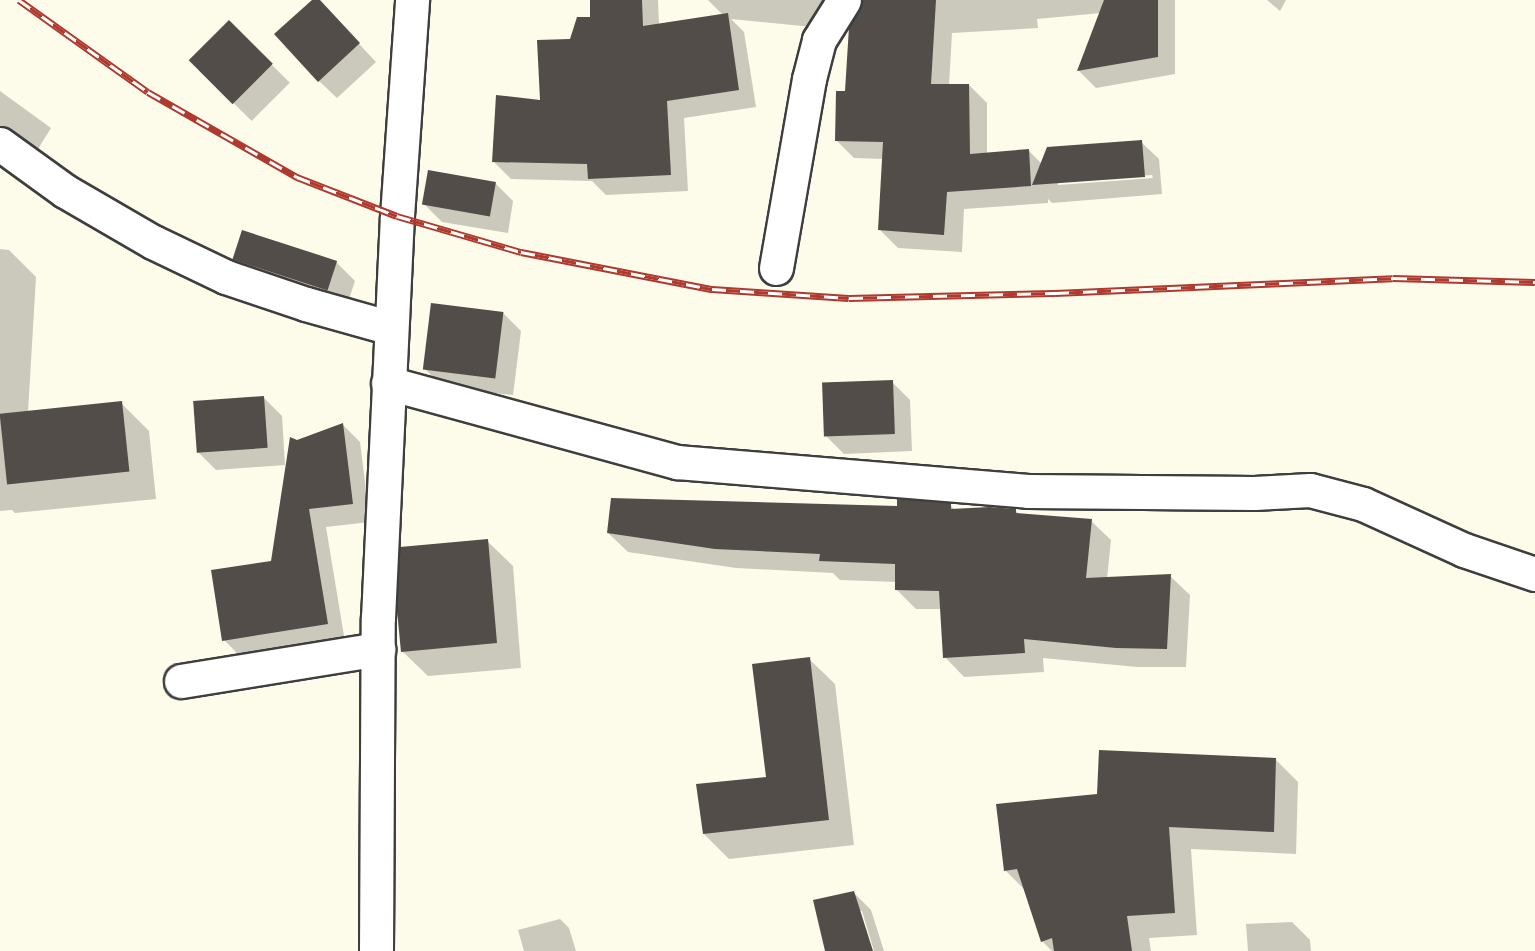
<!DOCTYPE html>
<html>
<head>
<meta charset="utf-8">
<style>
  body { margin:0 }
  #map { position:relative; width:1535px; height:951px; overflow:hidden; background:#fdfcea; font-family:Lora,serif }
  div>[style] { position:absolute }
  .shadow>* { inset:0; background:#0003; transform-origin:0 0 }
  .building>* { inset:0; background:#524d48; transform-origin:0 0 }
  .roads { filter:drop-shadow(2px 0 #3e3e3e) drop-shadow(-2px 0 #3e3e3e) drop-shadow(0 2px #3e3e3e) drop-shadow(0 -2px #3e3e3e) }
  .minor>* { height:33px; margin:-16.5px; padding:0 16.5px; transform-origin:16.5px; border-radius:16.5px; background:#fff }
  .rail>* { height:7px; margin-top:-3.5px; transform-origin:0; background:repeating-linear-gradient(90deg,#fff 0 14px,#af392e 0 28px); box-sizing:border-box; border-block:2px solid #af392e }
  span { translate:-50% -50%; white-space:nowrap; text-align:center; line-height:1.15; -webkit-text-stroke:6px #fff; paint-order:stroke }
</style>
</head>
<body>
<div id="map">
  <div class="shadow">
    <i style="clip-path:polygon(314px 0,318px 0,376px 62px,337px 98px,319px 81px)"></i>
    <i style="clip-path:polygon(591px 0,658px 0,659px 25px,723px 15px,708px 0,857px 0,833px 29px,731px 19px,744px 32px,756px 107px,684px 118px,688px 191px,606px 195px,592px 181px,511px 179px,494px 162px,542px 101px,571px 40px,592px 18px)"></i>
    <i style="clip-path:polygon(evenodd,864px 0,1175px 0,1175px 74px,1096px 88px,1079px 71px,1101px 13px,1037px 19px,1038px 28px,952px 33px,949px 85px,969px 85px,987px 103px,987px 154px,1028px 150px,1042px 164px,1141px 142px,1159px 159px,1162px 194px,1052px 203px,1048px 199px,1048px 203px,964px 209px,962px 252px,898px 248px,880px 230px,884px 159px,854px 158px,836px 140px,864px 0,1152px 175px,1153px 178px,1058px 185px,1058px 182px,1152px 175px)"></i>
    <i style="clip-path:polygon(1267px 0,1286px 0,1280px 11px)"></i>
    <i style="left:229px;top:22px;width:86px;height:54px;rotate:45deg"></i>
    <i style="clip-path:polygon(0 91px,51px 128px,38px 149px,21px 137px,0 132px)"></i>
    <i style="clip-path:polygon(495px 183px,513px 201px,508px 233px,442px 222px,424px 204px)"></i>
    <i style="clip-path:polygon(243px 232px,337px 263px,355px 281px,346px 308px,252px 277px,234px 259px)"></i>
    <i style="clip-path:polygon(0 249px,9px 250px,36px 277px,28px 412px,121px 403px,149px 431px,156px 499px,15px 513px,12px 510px,0 511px)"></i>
    <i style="clip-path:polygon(503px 313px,521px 331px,513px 395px,443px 387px,425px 369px)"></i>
    <i style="clip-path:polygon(892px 382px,910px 400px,912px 451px,844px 454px,826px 436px)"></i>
    <i style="clip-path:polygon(264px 398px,282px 416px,285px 465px,216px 470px,198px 452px)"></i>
    <i style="clip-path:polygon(342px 424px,360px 442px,370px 522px,326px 527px,345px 642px,242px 658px,224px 640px,272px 562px,297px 441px)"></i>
    <i style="clip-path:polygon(950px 505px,955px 510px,1015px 510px,1020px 515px,1091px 521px,1111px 540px,1107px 579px,1170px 576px,1190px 595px,1186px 667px,1137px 667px,1043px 658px,1044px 672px,964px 677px,945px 657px,941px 609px,916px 609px,896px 589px,897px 582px,840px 580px,833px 573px,736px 568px,628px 552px,608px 533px)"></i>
    <i style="clip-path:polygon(487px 541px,513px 566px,521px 668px,428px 676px,402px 651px)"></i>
    <i style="clip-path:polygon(809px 659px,835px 684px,854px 845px,729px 859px,704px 834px,767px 778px)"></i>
    <i style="clip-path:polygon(1275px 759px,1298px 782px,1296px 854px,1191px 849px,1197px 935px,1149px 938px,1151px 951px,1052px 951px,1042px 941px,1026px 891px,1005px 870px,1099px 796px)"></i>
    <i style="clip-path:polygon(853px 892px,871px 910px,884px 951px,874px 951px,862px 911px,859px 911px,871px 951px,826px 951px)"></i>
    <i style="clip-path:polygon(560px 919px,569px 928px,576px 951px,524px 951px,518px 930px)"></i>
    <i style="clip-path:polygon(1292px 922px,1310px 940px,1311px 951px,1248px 951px,1246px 924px)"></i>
  </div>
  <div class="building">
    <i style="clip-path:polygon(312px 0,320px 0,360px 43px,318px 82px,274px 34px)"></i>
    <i style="clip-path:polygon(590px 0,642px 0,643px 26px,728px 13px,739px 90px,667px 101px,671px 175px,588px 179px,587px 164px,492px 162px,496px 95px,540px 100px,537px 40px,570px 39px,577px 17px,590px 17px)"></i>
    <i style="clip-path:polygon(863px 0,936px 0,931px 84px,969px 84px,970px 154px,1029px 149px,1031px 186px,947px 192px,944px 235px,878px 230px,883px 142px,835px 141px,836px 91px,845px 91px,849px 27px)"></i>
    <i style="clip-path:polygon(1104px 0,1158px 0,1158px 57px,1077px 71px)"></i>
    <i style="left:229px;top:20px;width:62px;height:57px;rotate:45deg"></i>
    <i style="clip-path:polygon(1142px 140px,1145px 177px,1032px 185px,1047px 147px)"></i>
    <i style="left:428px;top:170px;width:69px;height:35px;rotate:10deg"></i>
    <i style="left:242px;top:230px;width:100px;height:31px;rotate:18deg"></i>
    <i style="left:431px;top:303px;width:73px;height:67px;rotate:7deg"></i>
    <i style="left:893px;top:380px;width:54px;height:71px;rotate:88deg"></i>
    <i style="left:264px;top:396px;width:52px;height:71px;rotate:86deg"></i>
    <i style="left:122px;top:401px;width:71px;height:123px;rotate:84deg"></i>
    <i style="clip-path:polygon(343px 423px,353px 504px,309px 509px,328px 624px,222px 641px,211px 570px,271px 561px,290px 437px,297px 440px)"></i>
    <i style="clip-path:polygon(611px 498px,897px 506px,897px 499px,951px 503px,951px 509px,990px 507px,1016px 509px,1016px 513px,1092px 519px,1086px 578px,1171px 574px,1167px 649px,1116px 648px,1024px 639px,1025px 653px,943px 658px,939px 591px,895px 590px,895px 564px,819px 561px,820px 554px,715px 549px,607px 533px)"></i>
    <i style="clip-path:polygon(488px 539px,497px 643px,401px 652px,397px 610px,400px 547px)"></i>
    <i style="clip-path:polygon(810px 657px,829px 820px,703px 834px,696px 784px,766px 777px,752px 664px)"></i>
    <i style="clip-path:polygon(1099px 750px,1276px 758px,1274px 832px,1169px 827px,1175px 913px,1127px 916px,1132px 951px,1054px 951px,1052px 938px,1041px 942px,1017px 869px,1004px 871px,996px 804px,1097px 794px)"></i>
    <i style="clip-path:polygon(854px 891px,873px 951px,825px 951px,813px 900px)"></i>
  </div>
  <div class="roads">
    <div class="minor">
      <i style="left:0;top:144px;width:80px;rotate:35.9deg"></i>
      <i style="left:65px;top:191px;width:102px;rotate:30.1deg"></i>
      <i style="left:153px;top:242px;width:81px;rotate:25.6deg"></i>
      <i style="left:226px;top:277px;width:84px;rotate:18.6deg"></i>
      <i style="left:306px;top:304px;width:88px;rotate:15.8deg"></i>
      <i style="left:776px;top:268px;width:192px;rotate:-80.1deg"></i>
      <i style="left:809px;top:79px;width:40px;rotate:-75.6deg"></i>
      <i style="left:819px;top:40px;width:47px;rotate:-58deg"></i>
      <i style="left:388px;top:383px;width:300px;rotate:15.3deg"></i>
      <i style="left:677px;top:462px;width:352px;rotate:4.7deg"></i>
      <i style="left:1028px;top:491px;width:226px;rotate:0.5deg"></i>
      <i style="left:1254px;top:493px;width:56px;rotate:-3.1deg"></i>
      <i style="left:1310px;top:490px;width:55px;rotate:14.8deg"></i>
      <i style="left:1363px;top:504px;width:111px;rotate:24.5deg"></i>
      <i style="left:1464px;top:550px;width:75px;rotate:18.7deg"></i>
      <i style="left:181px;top:681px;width:200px;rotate:-9.2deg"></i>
      <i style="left:376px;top:951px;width:333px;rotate:-89.7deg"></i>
      <i style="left:378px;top:618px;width:402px;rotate:-87.3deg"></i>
      <i style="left:397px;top:216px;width:217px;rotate:-86deg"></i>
    </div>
  </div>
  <div class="rail">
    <i style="left:19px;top:0;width:158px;rotate:35.5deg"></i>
    <i style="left:148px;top:92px;width:172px;rotate:29.7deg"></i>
    <i style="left:297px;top:177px;width:107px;rotate:21.3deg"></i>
    <i style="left:397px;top:216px;width:129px;rotate:16.2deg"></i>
    <i style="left:521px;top:252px;width:195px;rotate:11deg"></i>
    <i style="left:712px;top:289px;width:137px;rotate:3.8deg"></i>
    <i style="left:849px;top:298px;width:206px;rotate:-1.4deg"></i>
    <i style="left:1055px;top:293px;width:338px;rotate:-2.5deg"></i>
    <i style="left:1393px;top:278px;width:142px;rotate:1.6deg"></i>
  </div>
</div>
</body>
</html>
